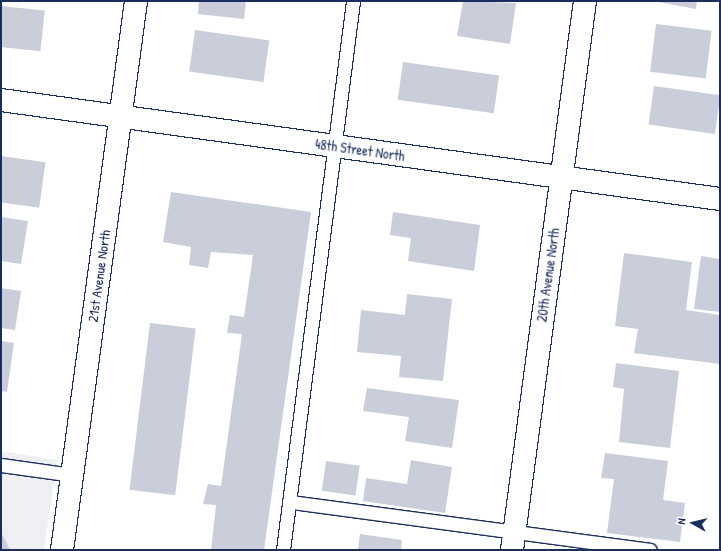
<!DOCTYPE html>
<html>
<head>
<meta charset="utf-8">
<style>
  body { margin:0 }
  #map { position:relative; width:721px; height:551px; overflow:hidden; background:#fff; font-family:"Patrick Hand",sans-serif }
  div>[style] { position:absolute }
  .built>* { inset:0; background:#eff0f4 }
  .building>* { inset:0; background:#caceda; transform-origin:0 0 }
  .roads { filter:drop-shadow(1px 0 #1b2f5e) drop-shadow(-1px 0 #1b2f5e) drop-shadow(0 1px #1b2f5e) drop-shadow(0 -1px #1b2f5e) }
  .lane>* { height:13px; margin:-6.5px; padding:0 6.5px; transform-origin:6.5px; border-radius:6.5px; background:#fff }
  .street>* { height:22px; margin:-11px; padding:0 11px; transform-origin:11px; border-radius:11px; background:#fff }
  span { translate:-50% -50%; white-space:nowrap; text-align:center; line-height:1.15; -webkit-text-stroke:3.5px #fff; paint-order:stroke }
  .street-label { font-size:14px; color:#1b2f5e }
  .frame { position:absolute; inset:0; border:2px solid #1b2f5e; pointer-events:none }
  .north { position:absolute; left:673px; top:503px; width:40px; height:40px; -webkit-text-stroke:3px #fff; paint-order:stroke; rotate:278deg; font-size:11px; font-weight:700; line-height:16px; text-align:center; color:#1b2f5e }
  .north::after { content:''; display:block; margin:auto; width:14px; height:18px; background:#1b2f5e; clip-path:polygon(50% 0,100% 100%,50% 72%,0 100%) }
</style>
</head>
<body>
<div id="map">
  <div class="built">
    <i style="clip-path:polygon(1px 451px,57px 460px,44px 550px,1px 550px)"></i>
  </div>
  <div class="building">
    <i style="clip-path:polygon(199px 1px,246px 1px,244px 19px,198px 14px)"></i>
    <i style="clip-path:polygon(463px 1px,516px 3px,510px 44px,457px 36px)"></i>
    <i style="clip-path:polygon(653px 1px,697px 1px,696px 9px)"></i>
    <i style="left:1px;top:6px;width:44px;height:41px;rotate:6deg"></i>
    <i style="left:656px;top:24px;width:56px;height:48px;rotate:7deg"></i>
    <i style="left:195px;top:30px;width:75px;height:42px;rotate:8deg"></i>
    <i style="left:403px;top:62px;width:97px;height:38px;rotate:8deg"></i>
    <i style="left:654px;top:86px;width:67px;height:39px;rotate:8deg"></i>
    <i style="left:1px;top:156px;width:45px;height:46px;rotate:8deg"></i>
    <i style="clip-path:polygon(171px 192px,311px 212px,264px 550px,211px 550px,216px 505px,203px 504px,208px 484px,221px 486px,242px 334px,227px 333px,230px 315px,244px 317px,253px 255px,211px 252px,208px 268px,189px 265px,191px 247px,163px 242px)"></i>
    <i style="clip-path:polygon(393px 212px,480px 225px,474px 271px,408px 261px,411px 238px,390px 235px)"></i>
    <i style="clip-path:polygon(1px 217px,28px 221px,21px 264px,1px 261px)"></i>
    <i style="clip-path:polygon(624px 253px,692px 262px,686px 310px,720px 315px,720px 364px,634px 353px,638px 329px,615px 326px)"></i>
    <i style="clip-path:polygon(701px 256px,720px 259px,720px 312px,694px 309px)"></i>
    <i style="clip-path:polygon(1px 288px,21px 291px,15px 330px,1px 328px)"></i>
    <i style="clip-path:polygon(407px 294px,452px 299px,443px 381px,399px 377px,401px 356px,357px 352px,361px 310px,405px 315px)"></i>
    <i style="left:150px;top:323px;width:46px;height:168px;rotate:7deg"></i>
    <i style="clip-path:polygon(1px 341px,14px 343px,7px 392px,1px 391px)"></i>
    <i style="clip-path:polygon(616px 363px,679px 371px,670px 448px,619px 442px,624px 389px,613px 387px)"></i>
    <i style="clip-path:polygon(367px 388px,459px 400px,452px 448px,405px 441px,409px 417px,363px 411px)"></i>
    <i style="clip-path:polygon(605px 453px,668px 461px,663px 500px,685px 503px,680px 542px,607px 533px,614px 479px,601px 478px)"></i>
    <i style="clip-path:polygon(411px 460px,452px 467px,445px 513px,363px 501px,366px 478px,407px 484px)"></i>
    <i style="left:326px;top:461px;width:34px;height:30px;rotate:8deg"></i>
    <i style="clip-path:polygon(1px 532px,10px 550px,1px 550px)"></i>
    <i style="clip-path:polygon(360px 534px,402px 540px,401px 550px,358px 550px)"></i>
  </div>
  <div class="roads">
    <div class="lane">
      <i style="left:1px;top:465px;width:72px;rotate:8deg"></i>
      <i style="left:291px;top:502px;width:362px;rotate:7.6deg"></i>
      <i style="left:283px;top:550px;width:553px;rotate:-82.73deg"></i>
    </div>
    <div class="street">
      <i style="left:1px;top:100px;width:726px;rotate:7.84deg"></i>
      <i style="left:62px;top:550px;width:554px;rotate:-82.32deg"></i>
      <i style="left:512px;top:550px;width:554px;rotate:-82.43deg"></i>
    </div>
  </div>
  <div class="street-label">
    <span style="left:360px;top:150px;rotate:8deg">48th Street North</span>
    <span style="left:548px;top:275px;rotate:-82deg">20th Avenue North</span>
    <span style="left:99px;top:276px;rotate:-82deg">21st Avenue North</span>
  </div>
  <div class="frame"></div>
  <div class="north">N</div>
</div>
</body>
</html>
